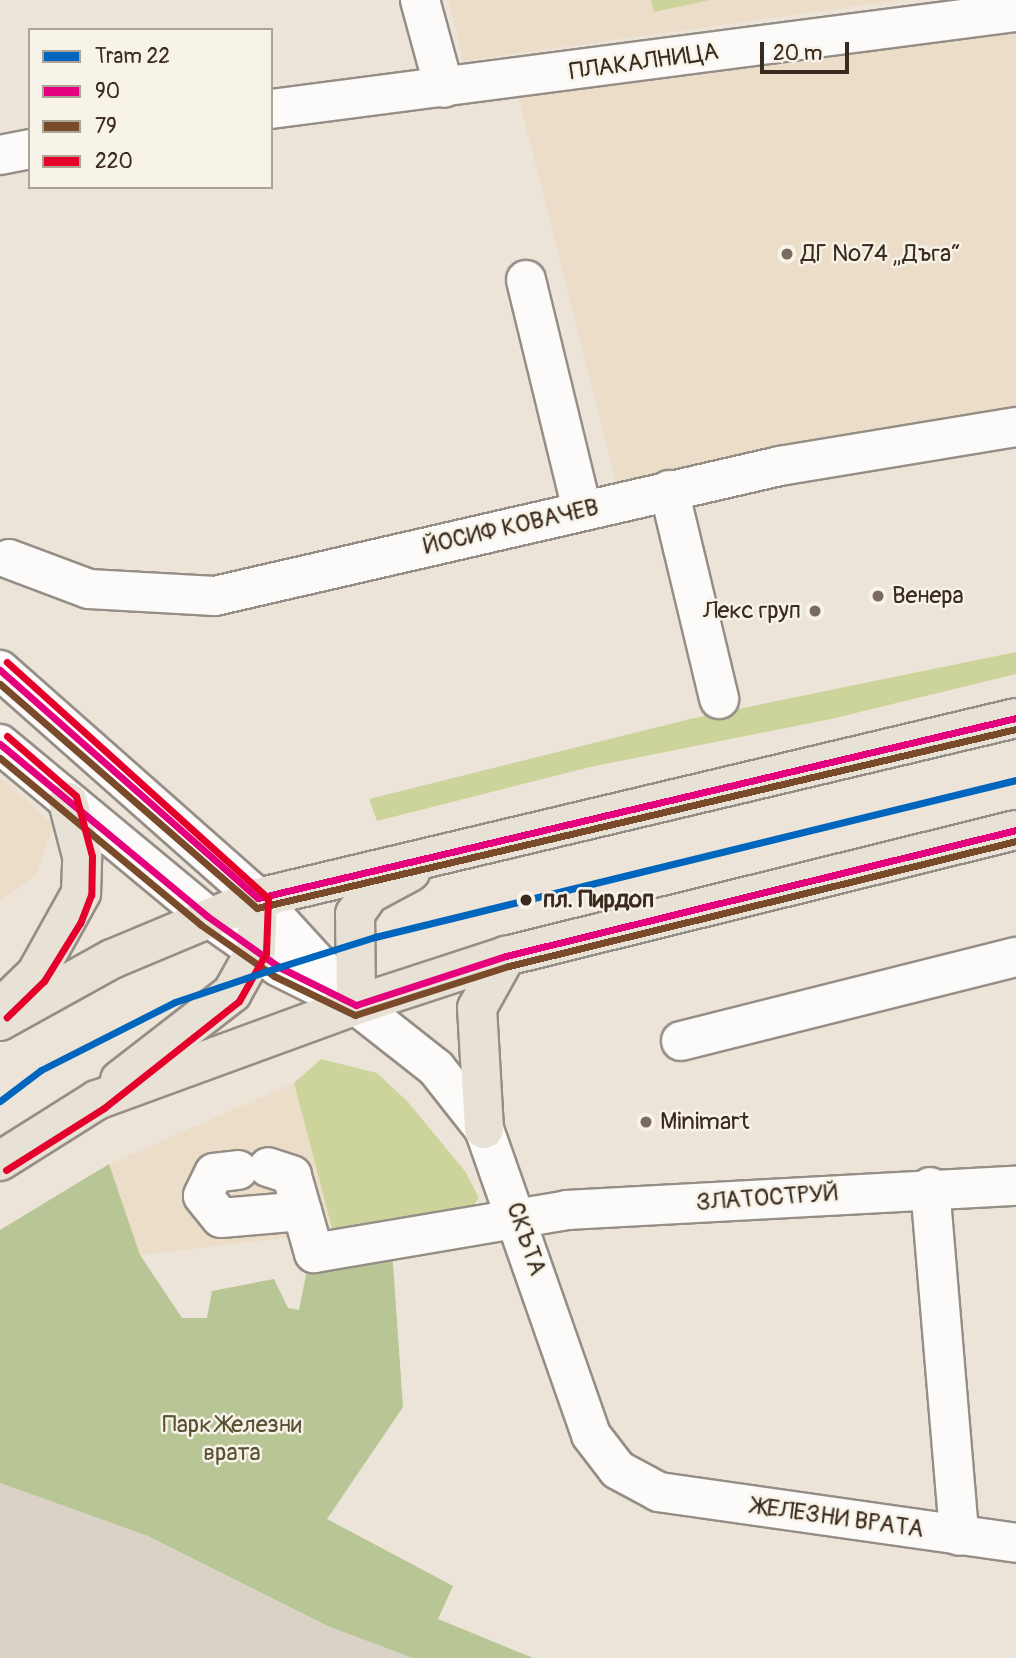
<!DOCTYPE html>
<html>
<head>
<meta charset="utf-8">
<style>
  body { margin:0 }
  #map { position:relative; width:1016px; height:1658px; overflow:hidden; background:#ece4d8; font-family:Pangolin,sans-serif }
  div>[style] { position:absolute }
  .built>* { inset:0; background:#ebddc8 }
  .industrial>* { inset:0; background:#dad2c6 }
  .green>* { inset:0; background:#cdd49b }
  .forest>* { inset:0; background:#b8c594 }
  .roads { filter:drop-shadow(2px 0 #958e86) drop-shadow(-2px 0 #958e86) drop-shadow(0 2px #958e86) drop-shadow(0 -2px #958e86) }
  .minor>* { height:38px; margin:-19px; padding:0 19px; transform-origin:19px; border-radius:19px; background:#fcfbf9 }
  .major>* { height:38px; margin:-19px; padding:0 19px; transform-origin:19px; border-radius:19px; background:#e8e1d5 }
  .bus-1>* { height:7px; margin:-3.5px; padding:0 3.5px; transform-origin:3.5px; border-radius:3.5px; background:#e5007d }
  .bus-2>* { height:7px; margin:-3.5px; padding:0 3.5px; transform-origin:3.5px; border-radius:3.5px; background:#7a4b2a }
  .bus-3>* { height:7px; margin:-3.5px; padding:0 3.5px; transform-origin:3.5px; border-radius:3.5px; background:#e4002b }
  .tram-1>* { height:7px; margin:-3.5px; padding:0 3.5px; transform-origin:3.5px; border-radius:3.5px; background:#0065bd }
  .dots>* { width:19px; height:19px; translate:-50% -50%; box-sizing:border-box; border:4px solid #f7f3e8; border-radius:50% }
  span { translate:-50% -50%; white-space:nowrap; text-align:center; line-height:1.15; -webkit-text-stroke:5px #f7f3e8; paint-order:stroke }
  .street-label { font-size:24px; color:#3b2a1e }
  .poi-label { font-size:24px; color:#3b2a1e }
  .left { translate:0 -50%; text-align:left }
  .right { translate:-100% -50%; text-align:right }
  .stop-label { font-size:24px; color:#3b2a1e; font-weight:700 }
  .park-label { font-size:24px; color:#595131 }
  .legend { position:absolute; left:28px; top:28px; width:245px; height:161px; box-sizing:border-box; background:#f7f3e8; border:2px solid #aca397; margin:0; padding:9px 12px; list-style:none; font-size:21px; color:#3b2a1e }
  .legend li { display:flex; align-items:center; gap:14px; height:35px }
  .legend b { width:35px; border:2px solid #aca397 }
  .scale { position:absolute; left:760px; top:42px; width:89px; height:32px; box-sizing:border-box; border:4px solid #3b2a1e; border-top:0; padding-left:9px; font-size:21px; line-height:24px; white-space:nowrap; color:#3b2a1e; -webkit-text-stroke:5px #f7f3e8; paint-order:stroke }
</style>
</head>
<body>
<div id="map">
  <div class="built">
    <i style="clip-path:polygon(448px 0,901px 0,463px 61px)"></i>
    <i style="clip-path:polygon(1016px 12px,1016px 427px,621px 501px,514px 80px)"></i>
    <i style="clip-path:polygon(0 777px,54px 825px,36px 875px,0 901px)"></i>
    <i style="clip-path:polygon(294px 1083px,333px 1232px,140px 1255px,109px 1164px)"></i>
  </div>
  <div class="industrial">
    <i style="clip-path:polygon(0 1483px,148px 1536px,330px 1627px,413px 1658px,0 1658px)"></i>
  </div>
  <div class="green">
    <i style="clip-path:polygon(651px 0,710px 0,654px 12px)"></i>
    <i style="clip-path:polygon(1016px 652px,1016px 674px,831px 719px,590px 767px,377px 821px,369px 799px,694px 718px)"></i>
    <i style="clip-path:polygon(321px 1059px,377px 1073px,407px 1101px,465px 1171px,479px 1198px,472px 1207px,333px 1232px,294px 1083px)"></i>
  </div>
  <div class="forest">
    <i style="clip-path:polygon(109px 1164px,140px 1255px,182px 1318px,207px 1318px,212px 1291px,274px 1279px,288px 1308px,299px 1310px,308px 1265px,392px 1250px,403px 1407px,327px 1519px,453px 1586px,438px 1619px,533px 1658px,413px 1658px,330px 1627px,148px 1536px,0 1483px,0 1230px)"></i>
  </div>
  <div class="roads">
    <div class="minor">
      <i style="left:420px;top:0;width:91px;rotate:74.7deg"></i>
      <i style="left:271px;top:109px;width:751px;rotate:-7.42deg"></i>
      <i style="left:0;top:155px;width:31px;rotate:-11deg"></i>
      <i style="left:526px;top:280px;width:237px;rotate:76.3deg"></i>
      <i style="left:669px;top:490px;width:215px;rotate:76.5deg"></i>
      <i style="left:9px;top:559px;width:85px;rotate:20.6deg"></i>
      <i style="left:89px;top:589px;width:126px;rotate:3.2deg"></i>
      <i style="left:215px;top:596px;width:580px;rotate:-12.96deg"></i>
      <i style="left:780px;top:466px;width:239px;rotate:-9.4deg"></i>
      <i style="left:0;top:670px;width:344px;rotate:41.5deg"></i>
      <i style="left:258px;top:898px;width:125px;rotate:47.6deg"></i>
      <i style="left:0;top:744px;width:269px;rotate:39.7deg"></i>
      <i style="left:207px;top:916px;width:88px;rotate:35.3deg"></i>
      <i style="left:279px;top:967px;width:86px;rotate:26.3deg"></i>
      <i style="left:356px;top:1005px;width:102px;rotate:38.2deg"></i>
      <i style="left:436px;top:1068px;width:78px;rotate:51.8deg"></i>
      <i style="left:484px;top:1129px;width:324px;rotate:70.7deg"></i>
      <i style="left:591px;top:1435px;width:44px;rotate:52.4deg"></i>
      <i style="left:618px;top:1470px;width:47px;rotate:28.2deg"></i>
      <i style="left:659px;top:1492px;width:361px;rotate:8.1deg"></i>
      <i style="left:681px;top:1041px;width:345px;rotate:-14.1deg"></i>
      <i style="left:238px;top:1170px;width:24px;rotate:173deg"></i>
      <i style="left:214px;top:1173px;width:25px;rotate:116deg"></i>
      <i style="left:203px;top:1196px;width:28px;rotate:51deg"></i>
      <i style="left:221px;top:1218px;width:81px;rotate:-4.9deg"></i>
      <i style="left:302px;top:1211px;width:37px;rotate:-106deg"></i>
      <i style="left:292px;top:1175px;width:25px;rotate:-162deg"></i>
      <i style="left:930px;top:1187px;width:350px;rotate:85.2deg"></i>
      <i style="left:302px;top:1211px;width:44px;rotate:74.1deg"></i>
      <i style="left:314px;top:1253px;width:257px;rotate:-9.6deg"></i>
      <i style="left:567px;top:1210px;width:450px;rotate:-3.1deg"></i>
    </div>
    <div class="major">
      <i style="left:356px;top:1005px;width:91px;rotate:-90.6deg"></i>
      <i style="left:355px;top:914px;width:24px;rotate:-55deg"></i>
      <i style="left:369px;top:894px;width:47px;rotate:-28.2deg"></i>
      <i style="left:3px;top:1006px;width:46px;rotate:-44.1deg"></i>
      <i style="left:36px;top:974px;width:93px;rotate:-60.9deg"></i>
      <i style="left:81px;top:893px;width:37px;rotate:-88deg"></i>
      <i style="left:82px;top:856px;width:56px;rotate:-104.5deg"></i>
      <i style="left:0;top:1021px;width:128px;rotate:-29deg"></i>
      <i style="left:112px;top:959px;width:158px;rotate:-22.7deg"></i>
      <i style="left:258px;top:898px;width:779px;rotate:-13.36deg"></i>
      <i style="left:120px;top:1080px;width:142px;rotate:-37.8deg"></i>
      <i style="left:232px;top:993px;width:49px;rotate:-60.8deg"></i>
      <i style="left:256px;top:950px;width:52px;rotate:-87.8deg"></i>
      <i style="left:484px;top:1129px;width:121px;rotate:-93.3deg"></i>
      <i style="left:477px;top:1008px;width:60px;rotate:-60.9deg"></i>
      <i style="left:0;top:1161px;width:115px;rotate:-32.2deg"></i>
      <i style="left:97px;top:1100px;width:276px;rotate:-20.1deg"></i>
      <i style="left:356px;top:1005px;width:158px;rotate:-18.1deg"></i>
      <i style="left:506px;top:956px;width:525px;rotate:-13.88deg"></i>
    </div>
  </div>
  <div class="bus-1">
    <i style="left:0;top:670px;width:344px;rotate:41.5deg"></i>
    <i style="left:258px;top:898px;width:779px;rotate:-13.36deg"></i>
    <i style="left:0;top:744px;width:269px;rotate:39.7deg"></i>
    <i style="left:207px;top:916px;width:88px;rotate:35.3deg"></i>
    <i style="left:279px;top:967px;width:86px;rotate:26.3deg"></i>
    <i style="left:356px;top:1005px;width:158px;rotate:-18.1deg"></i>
    <i style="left:506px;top:956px;width:525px;rotate:-13.88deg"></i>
  </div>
  <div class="bus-2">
    <i style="left:0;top:684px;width:341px;rotate:41.1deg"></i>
    <i style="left:257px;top:908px;width:780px;rotate:-13.27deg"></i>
    <i style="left:0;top:758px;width:261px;rotate:39.7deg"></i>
    <i style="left:201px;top:925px;width:89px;rotate:34.9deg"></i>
    <i style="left:274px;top:976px;width:90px;rotate:25.7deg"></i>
    <i style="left:355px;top:1015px;width:162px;rotate:-17.7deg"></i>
    <i style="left:509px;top:966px;width:522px;rotate:-13.85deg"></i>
  </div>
  <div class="bus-3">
    <i style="left:7px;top:736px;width:91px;rotate:41deg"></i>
    <i style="left:76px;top:796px;width:62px;rotate:75.1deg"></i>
    <i style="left:92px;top:856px;width:39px;rotate:91deg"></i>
    <i style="left:91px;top:895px;width:30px;rotate:111deg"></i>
    <i style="left:80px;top:923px;width:68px;rotate:121.8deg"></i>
    <i style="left:44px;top:981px;width:52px;rotate:135.8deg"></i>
    <i style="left:6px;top:1170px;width:116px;rotate:-32.3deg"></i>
    <i style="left:104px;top:1108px;width:172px;rotate:-38.4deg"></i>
    <i style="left:239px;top:1001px;width:55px;rotate:-60.6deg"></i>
    <i style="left:266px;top:953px;width:55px;rotate:-87.9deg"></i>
    <i style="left:268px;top:898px;width:352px;rotate:-137.9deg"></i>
  </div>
  <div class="tram-1">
    <i style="left:0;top:1101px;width:51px;rotate:-37.1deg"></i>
    <i style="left:41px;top:1070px;width:150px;rotate:-26.9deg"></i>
    <i style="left:175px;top:1002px;width:110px;rotate:-18.6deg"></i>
    <i style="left:279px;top:967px;width:101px;rotate:-17.4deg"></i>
    <i style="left:375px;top:937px;width:660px;rotate:-13.76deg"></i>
  </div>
  <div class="dots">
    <i style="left:787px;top:254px;background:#796b5f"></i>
    <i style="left:878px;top:596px;background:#796b5f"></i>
    <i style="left:815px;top:611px;background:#796b5f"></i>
    <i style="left:526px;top:900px;background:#3b2a1e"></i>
    <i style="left:646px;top:1122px;background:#796b5f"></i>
  </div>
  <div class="street-label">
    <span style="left:644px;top:62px;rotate:-8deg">ПЛАКАЛНИЦА</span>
    <span style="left:511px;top:527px;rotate:-13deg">ЙОСИФ КОВАЧЕВ</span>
    <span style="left:767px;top:1198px;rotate:-4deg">ЗЛАТОСТРУЙ</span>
    <span style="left:526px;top:1239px;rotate:71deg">СКЪТА</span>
    <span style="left:838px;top:1518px;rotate:8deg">ЖЕЛЕЗНИ ВРАТА</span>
  </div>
  <div class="poi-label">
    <span class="left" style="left:801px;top:254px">ДГ №74 „Дъга“</span>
    <span class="left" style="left:892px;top:596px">Венера</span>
    <span class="right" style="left:801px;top:611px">Лекс груп</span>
    <span class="left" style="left:660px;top:1122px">Minimart</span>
  </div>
  <div class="stop-label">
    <span class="left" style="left:543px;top:900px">пл. Пирдоп</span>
  </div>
  <div class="park-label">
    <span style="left:232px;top:1439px">Парк Железни<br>врата</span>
  </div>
  <ul class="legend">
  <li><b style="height:9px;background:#0065bd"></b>Tram 22</li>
  <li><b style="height:9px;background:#e5007d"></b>90</li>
  <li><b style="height:9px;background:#7a4b2a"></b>79</li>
  <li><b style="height:9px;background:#e4002b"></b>220</li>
  </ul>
  <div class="scale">20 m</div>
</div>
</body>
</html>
